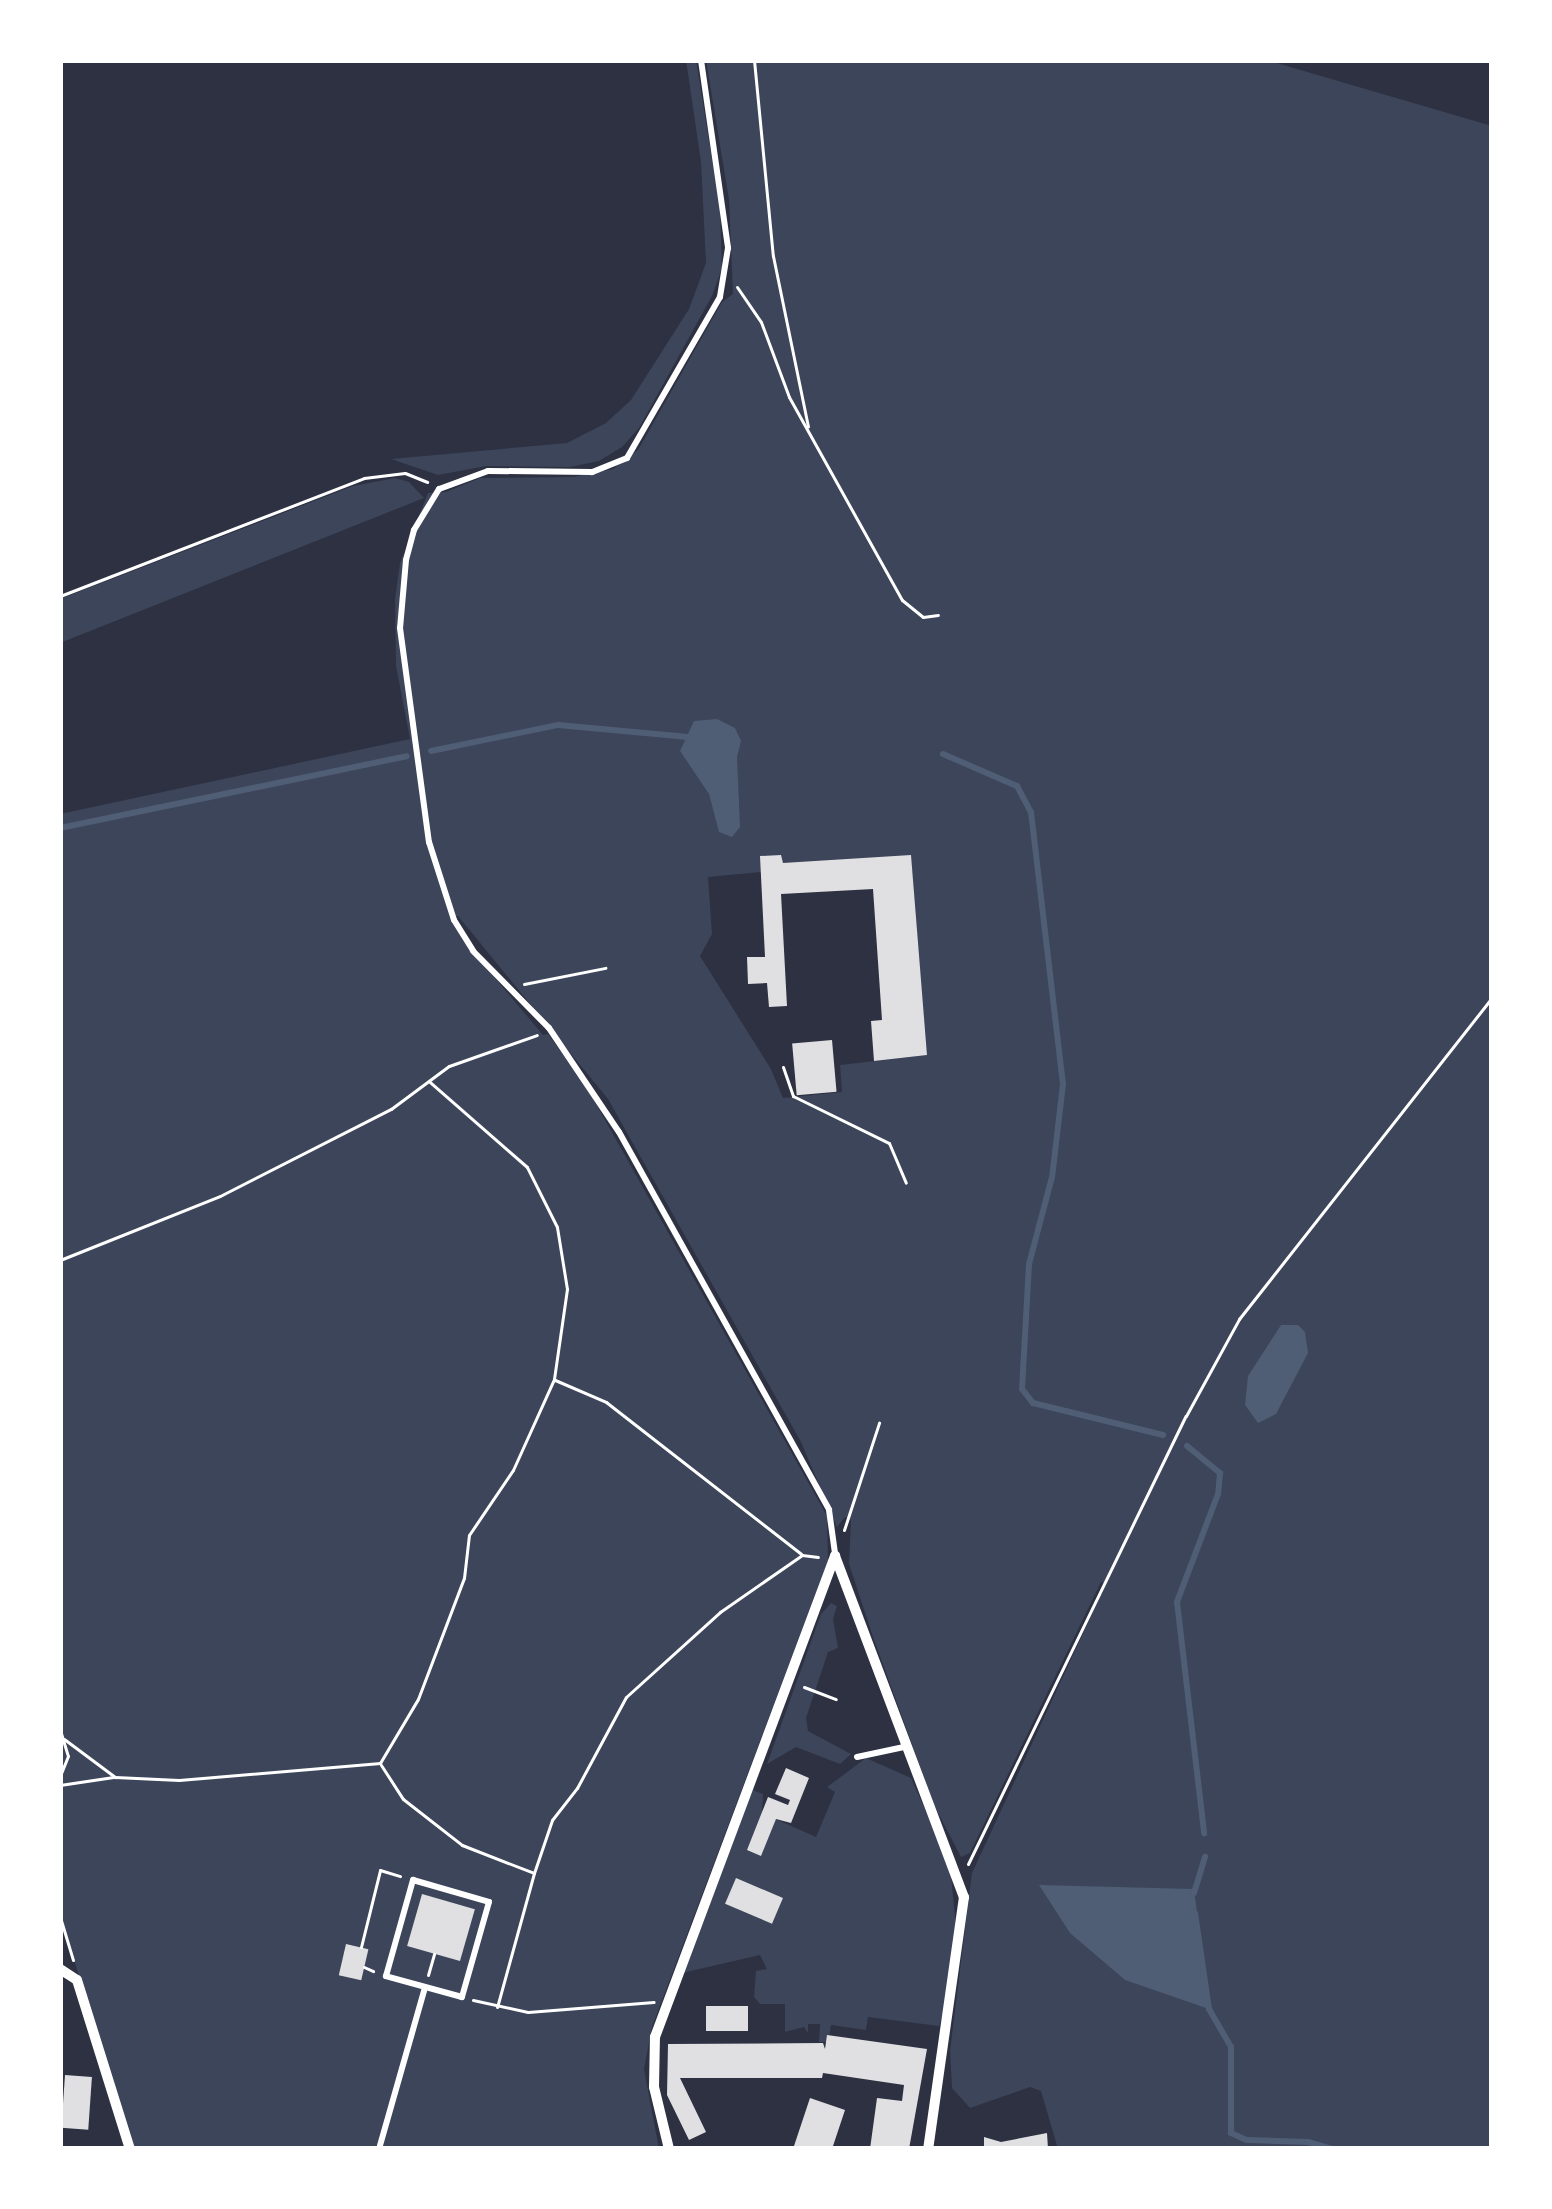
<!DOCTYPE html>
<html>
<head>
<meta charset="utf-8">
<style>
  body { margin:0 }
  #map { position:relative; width:1552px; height:2209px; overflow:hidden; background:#2d3142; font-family:"Source Serif 4",serif }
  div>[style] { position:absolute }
  .green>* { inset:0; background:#3c4559 }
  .water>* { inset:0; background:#4f5d75 }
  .stream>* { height:6px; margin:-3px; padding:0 3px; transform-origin:3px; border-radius:3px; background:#4f5d75 }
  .building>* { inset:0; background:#e0e0e3; transform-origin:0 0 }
  .path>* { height:3px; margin:-1.5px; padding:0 1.5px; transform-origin:1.5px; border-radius:1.5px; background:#fff }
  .service>* { height:6px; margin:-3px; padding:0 3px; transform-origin:3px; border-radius:3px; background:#fff }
  .minor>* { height:10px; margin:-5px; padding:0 5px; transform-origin:5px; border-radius:5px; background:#fff }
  span { translate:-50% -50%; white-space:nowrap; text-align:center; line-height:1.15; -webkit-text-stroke:12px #fff; paint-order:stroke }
  .frame { position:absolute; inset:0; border:63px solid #fff; pointer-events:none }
</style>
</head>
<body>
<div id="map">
  <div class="green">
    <i style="clip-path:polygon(686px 60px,696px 60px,720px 208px,722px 268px,712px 296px,639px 428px,622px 447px,599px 461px,570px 467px,486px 466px,438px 475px,391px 459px,567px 443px,606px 423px,631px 400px,689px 309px,706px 263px,701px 162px)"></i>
    <i style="clip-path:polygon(evenodd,706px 60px,1267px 60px,1492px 126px,1492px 2149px,1058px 2149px,1041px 2091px,1030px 2087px,970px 2108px,952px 2088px,950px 2051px,972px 1873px,1106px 1584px,1101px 1582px,970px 1853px,961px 1857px,934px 1805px,873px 1637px,849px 1564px,851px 1520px,845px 1517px,837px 1527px,801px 1442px,608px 1099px,458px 916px,451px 918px,473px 952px,543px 1035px,548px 1034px,586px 1086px,827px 1516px,828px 1561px,652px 2027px,644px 2069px,659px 2149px,134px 2149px,60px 1916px,60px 814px,410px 739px,396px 666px,395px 599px,400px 563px,428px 493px,446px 492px,480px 478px,573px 477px,613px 469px,638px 450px,722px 302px,733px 294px,729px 200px,706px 60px,911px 858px,927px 1055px,840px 1065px,842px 1092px,783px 1098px,771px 1069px,700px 956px,712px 934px,708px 877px,911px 858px)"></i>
    <i style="clip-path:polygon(395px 478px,409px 482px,424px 498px,60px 643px,60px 599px,353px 486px)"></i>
    <i style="clip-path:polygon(831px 1603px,837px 1606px,833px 1619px,838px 1648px,828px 1652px,806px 1718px,808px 1731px,851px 1754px,840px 1764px,796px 1747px,767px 1764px,821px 1614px)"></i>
    <i style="clip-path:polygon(866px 1758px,911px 1778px,950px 1865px,956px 1927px,945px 2009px,939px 2026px,868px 2017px,866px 2030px,831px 2025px,828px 2042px,819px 2042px,820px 2024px,808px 2024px,808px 2033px,804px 2027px,785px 2032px,785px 2004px,760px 2004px,754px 1997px,756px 1971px,767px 1969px,760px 1955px,682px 1973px,750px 1789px,763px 1794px,762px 1813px,816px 1837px,835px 1792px,827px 1787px)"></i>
  </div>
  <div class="water">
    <i style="clip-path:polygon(717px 719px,735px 728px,741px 741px,737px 757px,740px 827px,732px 837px,719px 832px,709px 794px,680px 751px,694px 721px)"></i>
    <i style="clip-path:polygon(1281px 1325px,1298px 1325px,1305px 1332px,1308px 1353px,1276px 1414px,1258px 1423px,1245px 1405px,1248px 1376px)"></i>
    <i style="clip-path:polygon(1039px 1885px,1194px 1889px,1209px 2009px,1125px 1980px,1070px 1933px)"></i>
  </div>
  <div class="stream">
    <i style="left:431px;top:751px;width:130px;rotate:-11.6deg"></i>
    <i style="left:558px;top:725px;width:131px;rotate:5.3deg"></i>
    <i style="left:943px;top:754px;width:81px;rotate:23.4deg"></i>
    <i style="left:1017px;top:786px;width:30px;rotate:62deg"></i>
    <i style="left:1031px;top:812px;width:274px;rotate:83.3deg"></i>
    <i style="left:1063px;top:1084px;width:94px;rotate:96.7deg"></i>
    <i style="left:1052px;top:1177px;width:90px;rotate:104.8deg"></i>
    <i style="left:1029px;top:1264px;width:125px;rotate:93.2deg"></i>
    <i style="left:1022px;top:1389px;width:18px;rotate:52deg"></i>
    <i style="left:1033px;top:1403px;width:134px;rotate:13.8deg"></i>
    <i style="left:60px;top:828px;width:354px;rotate:-11.7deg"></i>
    <i style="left:1187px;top:1446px;width:43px;rotate:39.3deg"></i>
    <i style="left:1220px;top:1473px;width:21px;rotate:95deg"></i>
    <i style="left:1218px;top:1494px;width:116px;rotate:110.8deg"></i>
    <i style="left:1177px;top:1602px;width:233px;rotate:83.3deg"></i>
    <i style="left:1194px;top:1893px;width:38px;rotate:-73deg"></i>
    <i style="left:1195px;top:1913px;width:97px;rotate:81.7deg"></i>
    <i style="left:1209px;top:2009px;width:44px;rotate:59.9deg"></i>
    <i style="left:1231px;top:2047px;width:86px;rotate:90deg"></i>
    <i style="left:1231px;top:2133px;width:17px;rotate:24deg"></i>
    <i style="left:1247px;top:2140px;width:61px;rotate:1.9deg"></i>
    <i style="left:1308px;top:2142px;width:25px;rotate:16deg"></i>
  </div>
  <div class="building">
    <i style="clip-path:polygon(781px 855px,783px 863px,911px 855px,927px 1055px,874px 1061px,871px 1021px,882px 1020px,873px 889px,781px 894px,787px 1006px,769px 1007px,767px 983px,748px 984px,747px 957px,765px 957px,760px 856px)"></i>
    <i style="left:832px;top:1040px;width:52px;height:40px;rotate:85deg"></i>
    <i style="clip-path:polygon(786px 1768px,809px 1778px,791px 1823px,776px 1819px,761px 1856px,747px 1850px,768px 1797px,788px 1805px,790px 1800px,775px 1794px)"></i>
    <i style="left:736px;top:1878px;width:51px;height:28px;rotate:23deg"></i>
    <i style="left:422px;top:1894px;width:55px;height:54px;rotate:16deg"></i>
    <i style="left:346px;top:1944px;width:23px;height:32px;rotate:13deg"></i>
    <i style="left:706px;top:2006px;width:42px;height:25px"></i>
    <i style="clip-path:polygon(827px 2035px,927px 2049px,909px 2149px,870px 2149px,877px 2098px,902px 2101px,904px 2085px,823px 2073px,822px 2078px,680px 2078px,706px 2132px,689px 2140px,667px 2095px,668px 2044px,823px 2043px,825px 2049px)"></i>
    <i style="left:65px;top:2075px;width:27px;height:53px;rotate:4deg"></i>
    <i style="clip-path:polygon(810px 2098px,845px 2110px,832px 2149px,793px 2149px)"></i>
    <i style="clip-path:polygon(1047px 2133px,1048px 2149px,984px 2149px,984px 2137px,1001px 2142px)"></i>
  </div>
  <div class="path">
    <i style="left:754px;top:60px;width:197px;rotate:84.5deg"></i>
    <i style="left:773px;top:256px;width:174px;rotate:78.4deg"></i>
    <i style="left:737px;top:287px;width:42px;rotate:55.6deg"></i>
    <i style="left:761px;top:322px;width:80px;rotate:69.5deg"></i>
    <i style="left:789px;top:397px;width:232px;rotate:60.9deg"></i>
    <i style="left:902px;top:600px;width:27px;rotate:39deg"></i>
    <i style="left:923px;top:617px;width:15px;rotate:-8deg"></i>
    <i style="left:60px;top:596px;width:326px;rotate:-21.2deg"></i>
    <i style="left:364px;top:478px;width:41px;rotate:-7deg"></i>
    <i style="left:405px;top:473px;width:24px;rotate:22deg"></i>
    <i style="left:524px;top:984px;width:83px;rotate:-11.2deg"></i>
    <i style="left:783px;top:1067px;width:31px;rotate:71deg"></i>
    <i style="left:793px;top:1096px;width:107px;rotate:26.1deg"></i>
    <i style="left:889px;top:1143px;width:43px;rotate:67deg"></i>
    <i style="left:60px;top:1260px;width:172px;rotate:-21.8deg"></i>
    <i style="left:220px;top:1196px;width:192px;rotate:-27deg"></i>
    <i style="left:391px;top:1109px;width:72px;rotate:-36.6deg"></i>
    <i style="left:449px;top:1066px;width:93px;rotate:-19.4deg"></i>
    <i style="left:555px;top:1380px;width:56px;rotate:23.3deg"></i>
    <i style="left:606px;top:1402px;width:247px;rotate:37.9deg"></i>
    <i style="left:844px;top:1530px;width:113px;rotate:-71.9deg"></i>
    <i style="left:804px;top:1687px;width:34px;rotate:21deg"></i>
    <i style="left:60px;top:1730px;width:27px;rotate:73deg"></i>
    <i style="left:68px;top:1756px;width:22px;rotate:112deg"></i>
    <i style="left:64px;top:1739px;width:64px;rotate:36.7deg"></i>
    <i style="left:115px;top:1777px;width:64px;rotate:2.7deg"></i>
    <i style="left:179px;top:1780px;width:202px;rotate:-4.8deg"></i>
    <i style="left:380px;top:1763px;width:74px;rotate:-59.3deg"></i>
    <i style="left:418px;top:1699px;width:129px;rotate:-69.2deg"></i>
    <i style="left:464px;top:1578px;width:43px;rotate:-83.4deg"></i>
    <i style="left:469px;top:1535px;width:78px;rotate:-55.9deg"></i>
    <i style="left:513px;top:1470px;width:100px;rotate:-65.7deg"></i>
    <i style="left:554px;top:1379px;width:91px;rotate:-81.8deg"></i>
    <i style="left:567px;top:1289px;width:63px;rotate:-99.2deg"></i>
    <i style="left:557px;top:1227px;width:67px;rotate:-116.6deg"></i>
    <i style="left:527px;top:1167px;width:129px;rotate:-138.8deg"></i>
    <i style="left:381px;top:1765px;width:40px;rotate:57.1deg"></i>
    <i style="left:403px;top:1799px;width:75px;rotate:37.9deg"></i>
    <i style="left:462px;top:1845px;width:77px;rotate:21.3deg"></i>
    <i style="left:534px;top:1873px;width:139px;rotate:105.4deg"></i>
    <i style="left:60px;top:1785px;width:54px;rotate:-8.6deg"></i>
    <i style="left:968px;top:1864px;width:498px;rotate:-64.1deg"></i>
    <i style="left:1186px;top:1416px;width:111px;rotate:-61.3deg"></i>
    <i style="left:1239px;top:1319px;width:410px;rotate:-51.8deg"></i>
    <i style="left:534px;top:1873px;width:56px;rotate:-71.2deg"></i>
    <i style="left:552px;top:1820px;width:41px;rotate:-52deg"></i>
    <i style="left:577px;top:1788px;width:103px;rotate:-61.7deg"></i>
    <i style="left:626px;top:1697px;width:127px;rotate:-42.1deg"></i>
    <i style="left:720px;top:1612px;width:100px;rotate:-34.8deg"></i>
    <i style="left:802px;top:1555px;width:16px;rotate:7deg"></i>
    <i style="left:60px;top:1917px;width:45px;rotate:73.2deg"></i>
    <i style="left:361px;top:1947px;width:79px;rotate:-76.1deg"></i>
    <i style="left:380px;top:1870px;width:21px;rotate:17deg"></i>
    <i style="left:364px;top:1967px;width:10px;rotate:24deg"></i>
    <i style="left:428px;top:1975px;width:22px;rotate:-74deg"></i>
    <i style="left:473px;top:2000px;width:56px;rotate:12.3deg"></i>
    <i style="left:528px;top:2012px;width:126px;rotate:-4.5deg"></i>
  </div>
  <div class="service">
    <i style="left:701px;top:60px;width:190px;rotate:81.8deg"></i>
    <i style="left:728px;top:248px;width:50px;rotate:99.3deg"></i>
    <i style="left:720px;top:297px;width:186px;rotate:120deg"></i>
    <i style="left:627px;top:458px;width:38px;rotate:158deg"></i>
    <i style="left:592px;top:472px;width:104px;rotate:-179.4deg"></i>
    <i style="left:488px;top:471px;width:52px;rotate:159.8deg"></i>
    <i style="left:439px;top:489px;width:48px;rotate:121.4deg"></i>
    <i style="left:414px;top:530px;width:31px;rotate:105deg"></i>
    <i style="left:406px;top:560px;width:68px;rotate:95deg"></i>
    <i style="left:400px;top:628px;width:216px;rotate:82.3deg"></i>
    <i style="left:429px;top:842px;width:82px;rotate:72.2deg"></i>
    <i style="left:454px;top:920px;width:36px;rotate:58deg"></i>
    <i style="left:473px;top:951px;width:108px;rotate:45.4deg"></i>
    <i style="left:549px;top:1028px;width:125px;rotate:56.1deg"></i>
    <i style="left:619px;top:1132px;width:432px;rotate:60.9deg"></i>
    <i style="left:829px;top:1510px;width:43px;rotate:82.1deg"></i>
    <i style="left:857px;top:1757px;width:48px;rotate:-12deg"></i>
    <i style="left:413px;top:1880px;width:79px;rotate:16.1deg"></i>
    <i style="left:489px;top:1902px;width:99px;rotate:105.9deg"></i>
    <i style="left:462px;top:1997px;width:79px;rotate:-164.6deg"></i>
    <i style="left:386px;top:1976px;width:100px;rotate:-74.3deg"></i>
    <i style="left:379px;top:2149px;width:168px;rotate:-74.1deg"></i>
  </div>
  <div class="minor">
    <i style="left:835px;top:1556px;width:365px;rotate:69.3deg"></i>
    <i style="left:964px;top:1897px;width:255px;rotate:98.1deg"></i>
    <i style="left:60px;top:1969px;width:20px;rotate:33deg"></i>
    <i style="left:77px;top:1980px;width:177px;rotate:72.6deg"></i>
    <i style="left:669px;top:2149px;width:64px;rotate:-103.6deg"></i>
    <i style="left:654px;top:2087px;width:50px;rotate:-88.9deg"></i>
    <i style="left:655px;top:2037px;width:514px;rotate:-69.48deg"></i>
  </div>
  <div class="frame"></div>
</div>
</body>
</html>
